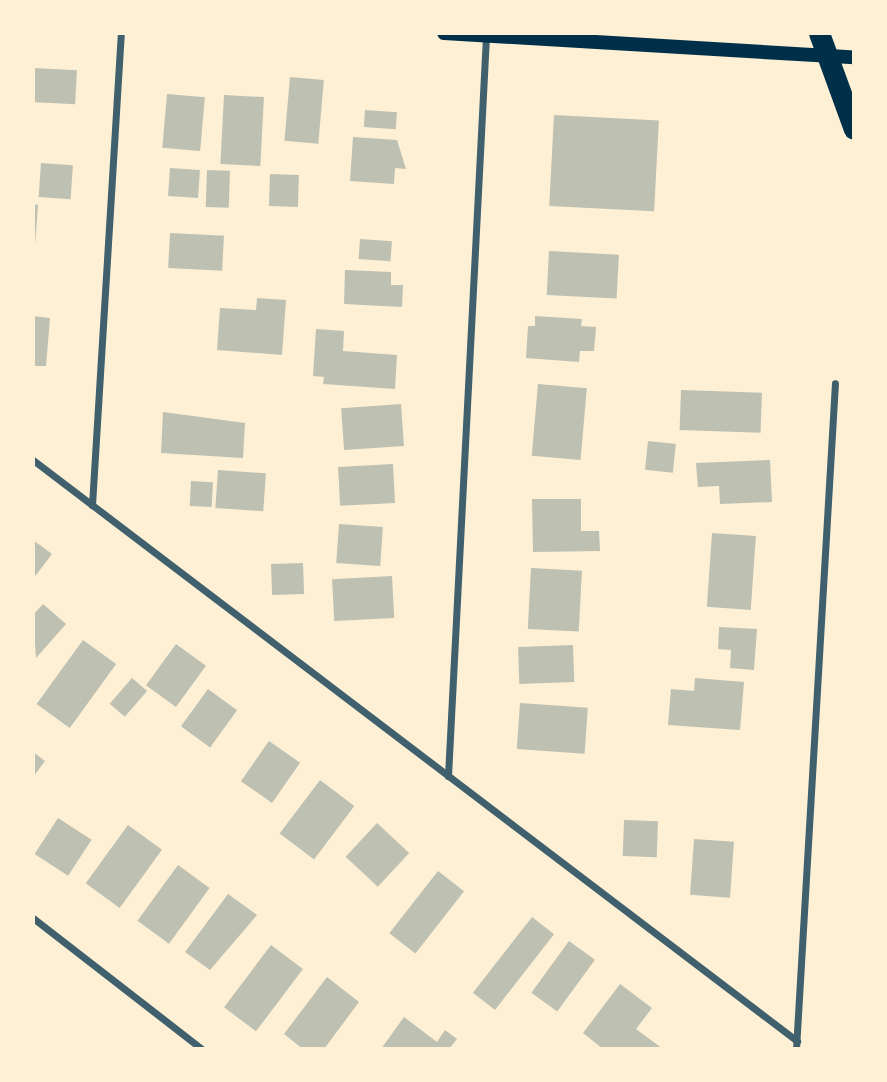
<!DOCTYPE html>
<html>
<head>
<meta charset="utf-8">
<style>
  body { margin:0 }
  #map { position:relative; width:887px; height:1082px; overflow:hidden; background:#fdf0d5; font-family:"Sofia Sans Condensed",sans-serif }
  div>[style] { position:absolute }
  .building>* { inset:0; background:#bec0b2; transform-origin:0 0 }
  .minor>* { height:7px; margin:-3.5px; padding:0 3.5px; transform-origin:3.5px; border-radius:3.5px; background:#3f606c }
  .secondary>* { height:14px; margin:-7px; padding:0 7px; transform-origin:7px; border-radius:7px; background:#003049 }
  .motorway>* { height:21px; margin:-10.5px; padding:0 10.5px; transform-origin:10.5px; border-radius:10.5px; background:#003049 }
  span { translate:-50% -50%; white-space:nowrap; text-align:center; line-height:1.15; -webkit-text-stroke:7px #fdf0d5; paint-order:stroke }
  .frame { position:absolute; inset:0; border:35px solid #fdf0d5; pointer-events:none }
</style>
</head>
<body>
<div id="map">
  <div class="building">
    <i style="left:33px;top:68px;width:44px;height:34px;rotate:3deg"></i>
    <i style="left:290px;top:77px;width:34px;height:64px;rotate:5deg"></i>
    <i style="left:167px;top:94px;width:38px;height:54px;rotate:5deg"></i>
    <i style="left:224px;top:95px;width:40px;height:69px;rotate:3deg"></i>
    <i style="left:365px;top:110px;width:32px;height:17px;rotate:4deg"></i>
    <i style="left:554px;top:115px;width:105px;height:91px;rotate:3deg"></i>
    <i style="clip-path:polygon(353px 137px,397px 140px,406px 169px,395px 168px,394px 184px,350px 181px)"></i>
    <i style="left:41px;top:163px;width:32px;height:34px;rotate:4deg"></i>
    <i style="left:170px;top:168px;width:30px;height:28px;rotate:4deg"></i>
    <i style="left:207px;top:170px;width:23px;height:37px;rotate:2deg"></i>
    <i style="left:270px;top:174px;width:29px;height:32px;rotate:2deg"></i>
    <i style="clip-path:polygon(33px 204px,38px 205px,35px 245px,33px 245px)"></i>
    <i style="left:170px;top:233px;width:54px;height:35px;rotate:3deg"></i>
    <i style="left:360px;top:239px;width:32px;height:20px;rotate:4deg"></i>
    <i style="left:549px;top:251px;width:70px;height:44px;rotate:3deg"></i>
    <i style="clip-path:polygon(345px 270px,391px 272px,391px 285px,403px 285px,402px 307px,344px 304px)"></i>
    <i style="clip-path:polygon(257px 298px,286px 300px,282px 355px,217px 350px,220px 308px,256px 310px)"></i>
    <i style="clip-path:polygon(33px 316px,50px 318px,46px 366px,33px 366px)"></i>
    <i style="clip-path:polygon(535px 316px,582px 319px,581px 326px,596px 327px,594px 351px,580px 351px,579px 362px,526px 358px,528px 326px,535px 326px)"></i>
    <i style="clip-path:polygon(316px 329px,344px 331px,343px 351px,397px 355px,395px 389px,323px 384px,324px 377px,313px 376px)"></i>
    <i style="left:538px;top:384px;width:49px;height:72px;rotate:5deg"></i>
    <i style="left:681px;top:390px;width:81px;height:40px;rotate:2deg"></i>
    <i style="left:401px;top:404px;width:42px;height:60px;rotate:86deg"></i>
    <i style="clip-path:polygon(163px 412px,245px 423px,243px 458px,161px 453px)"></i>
    <i style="left:648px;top:441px;width:28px;height:29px;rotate:6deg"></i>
    <i style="clip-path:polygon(770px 460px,772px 502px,720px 504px,719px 486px,698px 487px,696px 463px)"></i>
    <i style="left:393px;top:464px;width:39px;height:55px;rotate:87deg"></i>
    <i style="left:218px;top:470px;width:48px;height:38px;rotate:4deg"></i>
    <i style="left:191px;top:481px;width:22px;height:25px;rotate:3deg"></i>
    <i style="clip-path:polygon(532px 499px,581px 499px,581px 531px,599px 531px,600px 551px,533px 552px)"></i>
    <i style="left:339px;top:524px;width:44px;height:39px;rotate:4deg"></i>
    <i style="left:712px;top:533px;width:44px;height:74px;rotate:4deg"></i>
    <i style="clip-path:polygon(33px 540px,52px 554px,33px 579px)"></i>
    <i style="left:303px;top:563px;width:31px;height:32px;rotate:88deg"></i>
    <i style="left:531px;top:568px;width:51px;height:61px;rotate:3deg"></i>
    <i style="left:392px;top:576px;width:42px;height:60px;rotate:87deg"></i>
    <i style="clip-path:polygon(43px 604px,66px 624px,36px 658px,33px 615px)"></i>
    <i style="clip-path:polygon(719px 627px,757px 629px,754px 670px,730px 668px,731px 650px,718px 649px)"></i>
    <i style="left:83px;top:640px;width:41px;height:79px;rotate:36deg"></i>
    <i style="left:176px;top:644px;width:37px;height:51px;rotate:36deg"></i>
    <i style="left:573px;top:645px;width:37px;height:55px;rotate:88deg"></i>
    <i style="left:132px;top:678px;width:20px;height:34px;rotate:41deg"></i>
    <i style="clip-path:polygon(695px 678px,744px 682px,740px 730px,668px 725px,671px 689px,694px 691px)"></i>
    <i style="left:208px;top:689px;width:36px;height:46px;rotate:36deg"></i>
    <i style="left:520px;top:703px;width:68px;height:46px;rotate:4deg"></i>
    <i style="left:269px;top:741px;width:38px;height:49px;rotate:35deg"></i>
    <i style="clip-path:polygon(33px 752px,45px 761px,33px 777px)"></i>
    <i style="left:320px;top:780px;width:43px;height:67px;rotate:37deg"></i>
    <i style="left:58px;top:818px;width:40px;height:43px;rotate:33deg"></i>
    <i style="left:624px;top:820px;width:34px;height:36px;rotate:2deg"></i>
    <i style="left:377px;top:823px;width:44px;height:46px;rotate:43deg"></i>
    <i style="left:128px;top:825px;width:42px;height:72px;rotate:36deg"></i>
    <i style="left:694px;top:839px;width:40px;height:56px;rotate:4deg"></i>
    <i style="left:178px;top:865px;width:39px;height:69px;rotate:36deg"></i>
    <i style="left:438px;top:871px;width:33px;height:79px;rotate:38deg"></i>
    <i style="clip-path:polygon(228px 894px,257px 915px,210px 970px,185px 952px)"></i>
    <i style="left:532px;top:917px;width:28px;height:96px;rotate:38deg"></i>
    <i style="left:569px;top:941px;width:32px;height:64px;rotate:36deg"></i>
    <i style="left:271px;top:945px;width:40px;height:78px;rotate:37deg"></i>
    <i style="clip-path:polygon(327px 977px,359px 1002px,324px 1049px,303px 1049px,284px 1034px)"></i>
    <i style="clip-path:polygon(620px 984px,652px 1008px,636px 1029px,663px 1049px,603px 1049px,583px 1033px)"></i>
    <i style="clip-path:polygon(404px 1017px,437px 1042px,445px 1030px,457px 1039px,449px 1049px,381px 1049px)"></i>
  </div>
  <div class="minor">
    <i style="left:33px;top:460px;width:960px;rotate:37.25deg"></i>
    <i style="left:92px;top:505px;width:473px;rotate:-86.5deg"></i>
    <i style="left:448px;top:776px;width:741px;rotate:-87.06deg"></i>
    <i style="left:33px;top:918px;width:214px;rotate:37.8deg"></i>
    <i style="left:796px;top:1049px;width:667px;rotate:-86.65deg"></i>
  </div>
  <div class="secondary">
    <i style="left:444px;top:33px;width:411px;rotate:3.4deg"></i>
  </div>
  <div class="motorway">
    <i style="left:819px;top:33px;width:102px;rotate:70deg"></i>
  </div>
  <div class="frame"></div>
</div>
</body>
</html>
